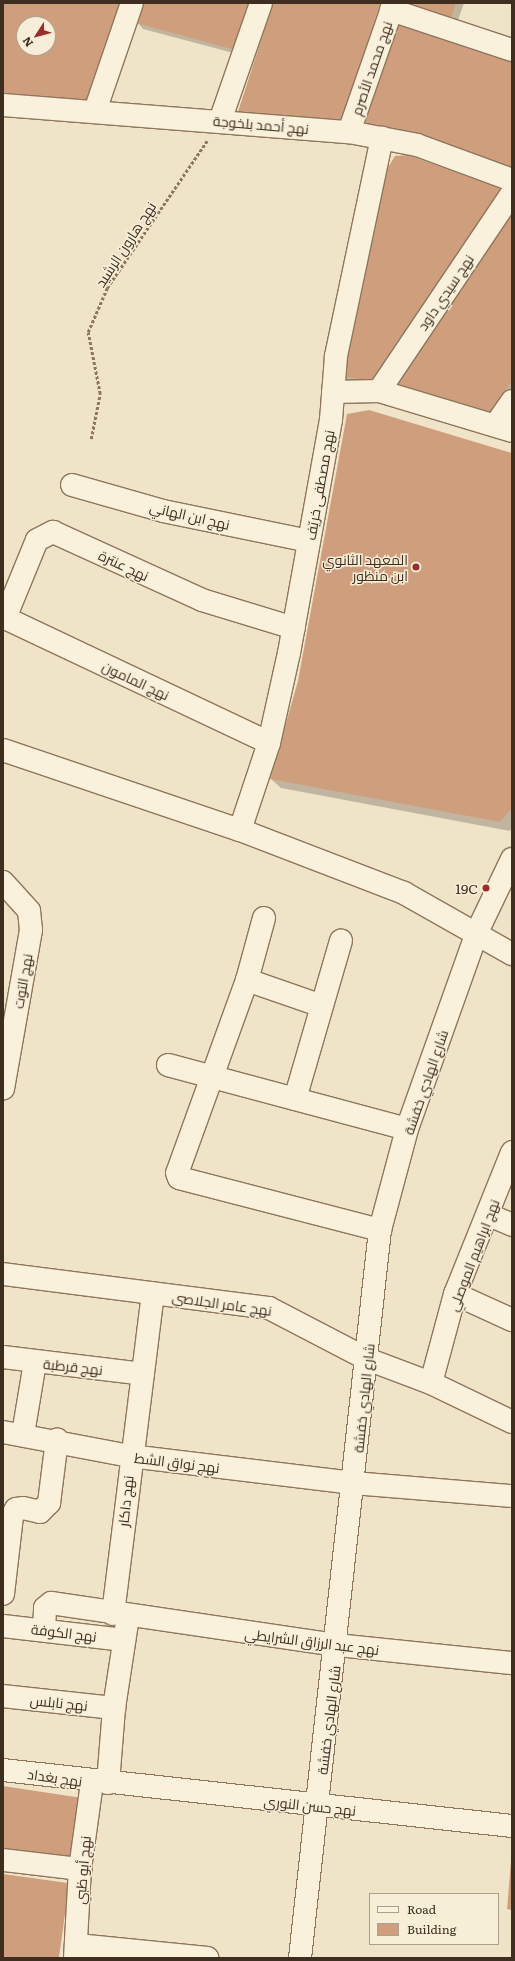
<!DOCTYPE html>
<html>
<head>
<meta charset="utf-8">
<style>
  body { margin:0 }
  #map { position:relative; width:515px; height:1961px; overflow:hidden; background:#f0e4c8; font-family:Literata,Cairo,serif }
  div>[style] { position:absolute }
  .shadow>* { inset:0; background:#0003 }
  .building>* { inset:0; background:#cf9f7d; transform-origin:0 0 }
  .path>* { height:2.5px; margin-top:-1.25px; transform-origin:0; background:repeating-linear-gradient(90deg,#8d765c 0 3px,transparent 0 5px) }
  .roads { filter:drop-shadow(1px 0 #8d765c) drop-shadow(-1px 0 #8d765c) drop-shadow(0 1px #8d765c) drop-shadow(0 -1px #8d765c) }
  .minor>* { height:22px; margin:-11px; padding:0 11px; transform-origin:11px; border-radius:11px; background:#faf1dc }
  .dots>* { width:11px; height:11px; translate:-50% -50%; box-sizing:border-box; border:2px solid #f7eed8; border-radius:50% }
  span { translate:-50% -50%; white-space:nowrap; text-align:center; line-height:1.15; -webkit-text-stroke:3px #f7eed8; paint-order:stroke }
  .street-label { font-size:14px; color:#3d2e20 }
  .poi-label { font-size:14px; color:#3d2e20 }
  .right { translate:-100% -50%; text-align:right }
  .frame { position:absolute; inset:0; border:4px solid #3d2e20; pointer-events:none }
  .legend { position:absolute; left:369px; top:1893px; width:130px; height:52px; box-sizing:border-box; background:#f7eed8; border:1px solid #ada18e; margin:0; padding:5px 7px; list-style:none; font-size:12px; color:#3d2e20 }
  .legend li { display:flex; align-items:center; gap:8px; height:20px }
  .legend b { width:20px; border:1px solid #ada18e }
  .north { position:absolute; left:16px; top:16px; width:40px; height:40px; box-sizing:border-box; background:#f7eed8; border:1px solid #ada18e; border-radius:50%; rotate:234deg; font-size:11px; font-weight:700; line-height:16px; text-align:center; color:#3d2e20 }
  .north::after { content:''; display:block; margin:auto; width:14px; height:18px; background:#9e2a2b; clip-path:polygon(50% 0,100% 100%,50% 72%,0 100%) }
</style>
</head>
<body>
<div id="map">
  <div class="shadow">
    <i style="clip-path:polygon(144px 3px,258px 3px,241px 55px,143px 29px,137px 22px)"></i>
    <i style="clip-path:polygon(274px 3px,388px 3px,347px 131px)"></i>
    <i style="clip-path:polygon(406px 3px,464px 3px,456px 26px)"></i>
    <i style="clip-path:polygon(396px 157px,379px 388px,346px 381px,340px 375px)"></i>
    <i style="clip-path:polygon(512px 206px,512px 396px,496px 419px,398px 391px)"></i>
    <i style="clip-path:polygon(512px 454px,512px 828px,510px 831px,281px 788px,271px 779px)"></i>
    <i style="clip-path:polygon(3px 1789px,79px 1862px,3px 1852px)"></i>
  </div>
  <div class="building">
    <i style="clip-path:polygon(evenodd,3px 3px,121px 3px,87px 106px,3px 99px,3px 3px,24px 24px,48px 24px,48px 48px,24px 48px,24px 24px)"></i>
    <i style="clip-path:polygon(143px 3px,250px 3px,235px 50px,136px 23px)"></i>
    <i style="clip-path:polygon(273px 3px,380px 3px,341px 125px,236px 118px)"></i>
    <i style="clip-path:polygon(402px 3px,456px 3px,450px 21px)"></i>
    <i style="clip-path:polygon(398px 23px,512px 59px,512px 172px,363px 122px)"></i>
    <i style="clip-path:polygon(408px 155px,505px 190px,373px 382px,339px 375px,381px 179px,395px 156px)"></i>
    <i style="clip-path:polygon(512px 204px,512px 381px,490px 413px,391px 385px)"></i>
    <i style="clip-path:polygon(369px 410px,512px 453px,512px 808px,500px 822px,270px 779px,298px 681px,347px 414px)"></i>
    <i style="clip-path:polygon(3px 1786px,82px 1798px,73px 1856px,3px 1849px)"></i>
    <i style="clip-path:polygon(511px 1861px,512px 1861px,512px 1910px,507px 1909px)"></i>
    <i style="left:3px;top:1874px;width:67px;height:84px;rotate:8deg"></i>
  </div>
  <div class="path">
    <i style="left:91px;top:439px;width:46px;rotate:-78.7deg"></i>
    <i style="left:100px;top:394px;width:63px;rotate:-101deg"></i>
    <i style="left:88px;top:332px;width:48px;rotate:-66.6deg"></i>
    <i style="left:107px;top:288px;width:178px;rotate:-55.8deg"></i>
  </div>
  <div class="roads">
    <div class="minor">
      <i style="left:391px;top:10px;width:127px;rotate:18.3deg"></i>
      <i style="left:3px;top:105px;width:347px;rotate:4.5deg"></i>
      <i style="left:349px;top:132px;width:69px;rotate:10.8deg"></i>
      <i style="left:417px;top:145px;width:101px;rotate:20.2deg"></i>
      <i style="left:95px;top:111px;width:114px;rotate:-71.1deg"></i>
      <i style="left:220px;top:121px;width:125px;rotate:-70.8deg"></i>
      <i style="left:349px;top:132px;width:137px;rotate:-70.8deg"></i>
      <i style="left:379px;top:391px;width:239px;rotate:-56.1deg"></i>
      <i style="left:333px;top:392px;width:46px;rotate:-1.2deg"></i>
      <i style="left:379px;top:391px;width:139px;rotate:16.7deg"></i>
      <i style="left:496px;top:424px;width:28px;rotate:-55deg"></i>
      <i style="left:72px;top:485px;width:95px;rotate:15.9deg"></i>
      <i style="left:163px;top:511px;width:149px;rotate:11.6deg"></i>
      <i style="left:3px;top:617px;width:294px;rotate:25.3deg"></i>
      <i style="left:5px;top:618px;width:84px;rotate:-67.7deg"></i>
      <i style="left:37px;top:540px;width:18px;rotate:-27deg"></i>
      <i style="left:53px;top:532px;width:164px;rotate:24.5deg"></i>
      <i style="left:202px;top:600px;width:96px;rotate:16.9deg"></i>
      <i style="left:3px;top:750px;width:250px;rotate:18.7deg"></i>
      <i style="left:240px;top:830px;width:176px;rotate:21deg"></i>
      <i style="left:404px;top:893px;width:124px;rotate:29.5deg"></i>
      <i style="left:240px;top:830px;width:92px;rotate:-71.6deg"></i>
      <i style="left:269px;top:743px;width:92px;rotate:-77.5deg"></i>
      <i style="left:289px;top:653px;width:237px;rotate:-79.8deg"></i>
      <i style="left:331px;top:420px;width:64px;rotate:-85.5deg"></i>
      <i style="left:336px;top:356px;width:223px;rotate:-78.1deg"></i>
      <i style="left:3px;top:882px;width:39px;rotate:48deg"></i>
      <i style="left:29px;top:911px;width:19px;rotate:84deg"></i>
      <i style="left:31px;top:930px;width:161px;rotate:100deg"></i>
      <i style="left:264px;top:918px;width:64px;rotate:105.3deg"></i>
      <i style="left:247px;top:980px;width:205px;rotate:109.9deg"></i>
      <i style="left:177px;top:1173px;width:5px;rotate:68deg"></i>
      <i style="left:179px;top:1178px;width:208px;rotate:14.5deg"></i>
      <i style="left:247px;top:980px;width:79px;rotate:19.1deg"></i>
      <i style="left:168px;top:1065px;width:247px;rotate:15deg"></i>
      <i style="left:295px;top:1099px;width:165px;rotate:-73.8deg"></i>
      <i style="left:489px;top:1215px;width:25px;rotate:23deg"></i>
      <i style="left:3px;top:1274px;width:268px;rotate:7.3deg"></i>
      <i style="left:269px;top:1308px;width:110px;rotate:27.5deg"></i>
      <i style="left:367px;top:1359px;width:68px;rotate:20.6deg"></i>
      <i style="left:431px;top:1383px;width:90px;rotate:25.7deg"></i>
      <i style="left:455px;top:1294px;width:63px;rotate:24.5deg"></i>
      <i style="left:3px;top:1357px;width:141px;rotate:6.9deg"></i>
      <i style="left:431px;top:1383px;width:92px;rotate:-74.9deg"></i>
      <i style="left:455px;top:1294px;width:153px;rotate:-68.1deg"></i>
      <i style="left:3px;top:1432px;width:129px;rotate:10.7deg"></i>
      <i style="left:130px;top:1456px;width:225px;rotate:6.9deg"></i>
      <i style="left:353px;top:1483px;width:160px;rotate:4.7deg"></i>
      <i style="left:23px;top:1434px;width:73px;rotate:-80.5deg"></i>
      <i style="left:3px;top:1594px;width:79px;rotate:-83.4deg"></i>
      <i style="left:12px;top:1516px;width:8px;rotate:-60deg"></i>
      <i style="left:16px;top:1509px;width:7px;rotate:-8deg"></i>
      <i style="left:23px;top:1508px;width:17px;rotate:13deg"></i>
      <i style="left:40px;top:1512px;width:13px;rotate:-45deg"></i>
      <i style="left:49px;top:1503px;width:64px;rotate:-82.8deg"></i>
      <i style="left:113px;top:1614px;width:323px;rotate:-82.9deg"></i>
      <i style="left:3px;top:1626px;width:122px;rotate:6.6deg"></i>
      <i style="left:44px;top:1629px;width:21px;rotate:-87deg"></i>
      <i style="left:45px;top:1608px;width:8px;rotate:-40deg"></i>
      <i style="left:51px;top:1603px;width:289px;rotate:8.4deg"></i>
      <i style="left:337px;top:1645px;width:176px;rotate:5.9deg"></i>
      <i style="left:3px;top:1696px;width:112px;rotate:6.2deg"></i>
      <i style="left:3px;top:1770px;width:512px;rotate:6.28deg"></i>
      <i style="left:108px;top:1783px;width:75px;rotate:-85.4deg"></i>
      <i style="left:114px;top:1708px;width:92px;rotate:-81.3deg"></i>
      <i style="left:3px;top:1860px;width:78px;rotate:6.7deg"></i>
      <i style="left:77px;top:1945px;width:131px;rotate:5.7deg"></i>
      <i style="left:75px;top:1958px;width:89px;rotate:-86.8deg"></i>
      <i style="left:80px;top:1869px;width:88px;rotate:-82.1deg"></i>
      <i style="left:300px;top:1958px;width:732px;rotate:-83.73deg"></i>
      <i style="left:380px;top:1230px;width:105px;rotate:-75deg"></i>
      <i style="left:407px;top:1129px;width:209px;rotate:-70.4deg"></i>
      <i style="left:477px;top:932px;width:81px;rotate:-64.4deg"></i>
    </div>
  </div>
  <div class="dots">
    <i style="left:416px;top:567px;background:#9e2a2b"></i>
    <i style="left:486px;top:888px;background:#9e2a2b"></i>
  </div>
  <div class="street-label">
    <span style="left:371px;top:68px;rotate:-71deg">نهج محمد الأصرم</span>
    <span style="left:261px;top:124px;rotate:5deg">نهج أحمد بلخوجة</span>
    <span style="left:125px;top:244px;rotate:-57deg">نهج هارون الرشيد</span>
    <span style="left:445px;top:292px;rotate:-56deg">نهج سيدي داود</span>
    <span style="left:319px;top:485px;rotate:-80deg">نهج مصطفى خريّف</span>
    <span style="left:190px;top:515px;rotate:13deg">نهج ابن الهاني</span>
    <span style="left:124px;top:565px;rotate:25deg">نهج عنترة</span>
    <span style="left:136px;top:680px;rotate:25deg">نهج المامون</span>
    <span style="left:22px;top:981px;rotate:-80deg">نهج التوت</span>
    <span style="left:425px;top:1082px;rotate:-71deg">شارع الهادي خفشة</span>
    <span style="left:473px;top:1255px;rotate:-69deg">نهج ابراهيم الموصلي</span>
    <span style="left:222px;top:1303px;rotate:8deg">نهج عامر الجلاصي</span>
    <span style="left:73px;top:1366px;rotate:6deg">نهج قرطبة</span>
    <span style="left:363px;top:1398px;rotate:-84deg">شارع الهادي خفشة</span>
    <span style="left:177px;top:1462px;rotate:7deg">نهج نواق الشط</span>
    <span style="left:125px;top:1501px;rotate:-84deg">نهج داكار</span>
    <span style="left:64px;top:1632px;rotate:7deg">نهج الكوفة</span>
    <span style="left:312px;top:1641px;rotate:7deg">نهج عبد الرزاق الشرايطي</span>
    <span style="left:59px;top:1702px;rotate:6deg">نهج نابلس</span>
    <span style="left:328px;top:1720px;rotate:-83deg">شارع الهادي خفشة</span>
    <span style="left:55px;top:1777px;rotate:8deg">نهج بغداد</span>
    <span style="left:310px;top:1805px;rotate:6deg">نهج حسن النوري</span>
    <span style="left:82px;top:1870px;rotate:-85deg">نهج أبو ظبي</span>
  </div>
  <div class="poi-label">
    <span class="right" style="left:408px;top:567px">المعهد الثانوي<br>ابن منظور</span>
    <span class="right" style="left:478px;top:888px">19C</span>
  </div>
  <div class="frame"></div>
  <ul class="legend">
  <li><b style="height:5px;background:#faf1dc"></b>Road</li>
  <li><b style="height:11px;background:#cf9f7d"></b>Building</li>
  </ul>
  <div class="north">N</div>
</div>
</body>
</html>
